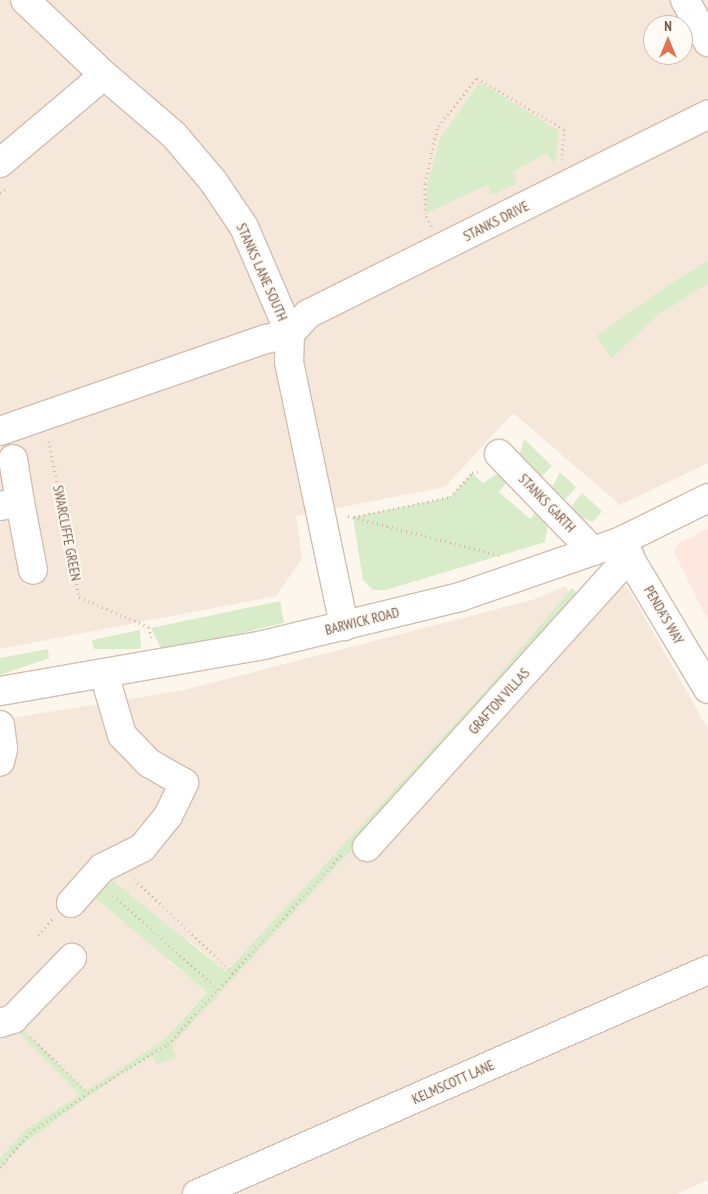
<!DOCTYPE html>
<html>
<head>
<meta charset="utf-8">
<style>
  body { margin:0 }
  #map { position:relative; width:708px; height:1194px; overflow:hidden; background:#fdf6ec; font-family:"PT Sans Narrow",sans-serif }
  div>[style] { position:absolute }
  .residential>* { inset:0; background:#f5e8da }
  .commercial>* { inset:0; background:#fde8e0 }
  .green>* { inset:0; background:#d8ecc9 }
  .path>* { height:3px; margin-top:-1.5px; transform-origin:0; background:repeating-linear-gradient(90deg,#d9b8a5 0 1px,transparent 0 5px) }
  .roads { filter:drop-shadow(1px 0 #d1beb0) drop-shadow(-1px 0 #d1beb0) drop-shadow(0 1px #d1beb0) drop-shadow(0 -1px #d1beb0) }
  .minor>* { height:28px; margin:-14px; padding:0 14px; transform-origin:14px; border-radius:14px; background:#fff }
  span { translate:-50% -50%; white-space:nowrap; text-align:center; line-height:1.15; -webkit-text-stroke:4px #fffaf3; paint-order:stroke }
  .street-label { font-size:14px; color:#7a5c4d }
  .north { position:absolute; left:643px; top:15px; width:50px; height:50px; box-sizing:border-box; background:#fffaf3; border:1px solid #cabbb1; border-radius:50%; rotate:0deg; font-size:14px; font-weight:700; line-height:20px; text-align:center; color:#7a5c4d }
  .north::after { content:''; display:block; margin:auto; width:18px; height:22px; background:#e76f51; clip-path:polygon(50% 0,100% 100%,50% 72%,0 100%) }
</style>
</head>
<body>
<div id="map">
  <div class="residential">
    <i style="clip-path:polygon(evenodd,0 0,708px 0,708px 463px,620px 505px,513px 413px,445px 487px,296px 516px,302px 559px,276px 596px,0 649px,0 0,653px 25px,683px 25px,683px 55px,653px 55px,653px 25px)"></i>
    <i style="clip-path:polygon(621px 583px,629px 590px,708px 729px,708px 1180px,677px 1194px,0 1194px,0 1170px,20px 1147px,90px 1095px,152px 1056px,358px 843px)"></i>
    <i style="clip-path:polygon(566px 586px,570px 594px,483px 693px,226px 972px,187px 939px,168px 961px,207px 991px,165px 1039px,86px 1091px,77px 1082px,80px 1095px,35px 1126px,29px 1126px,0 1158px,0 720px,184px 690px,532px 600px)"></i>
  </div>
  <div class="commercial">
    <i style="clip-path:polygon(708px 529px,708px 621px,674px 552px,678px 543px)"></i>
  </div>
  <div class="green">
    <i style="clip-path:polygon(480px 82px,559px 131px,556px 159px,553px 163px,547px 153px,512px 172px,517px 183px,492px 195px,487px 185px,425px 214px,428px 181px,440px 139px)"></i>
    <i style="clip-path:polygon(708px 261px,708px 283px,658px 315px,612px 358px,596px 336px,670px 284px)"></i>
    <i style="clip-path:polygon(524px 439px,552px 466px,539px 479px,519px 457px)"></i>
    <i style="clip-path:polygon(560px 472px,576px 487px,563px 502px,551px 490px)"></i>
    <i style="clip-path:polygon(472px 473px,483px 483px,495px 475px,511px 476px,499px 492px,530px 519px,541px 506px,549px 518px,545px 542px,386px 590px,373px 590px,363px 580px,353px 517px,450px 497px)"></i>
    <i style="clip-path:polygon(582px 493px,602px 511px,593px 522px,580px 517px,570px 508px)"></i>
    <i style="clip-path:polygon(572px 588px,579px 594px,358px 843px,172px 1045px,176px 1058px,158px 1064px,151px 1056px,90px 1095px,20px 1147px,0 1170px,0 1158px,26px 1129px,80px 1095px,19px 1033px,23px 1029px,86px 1091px,165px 1039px,207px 992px,94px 897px,99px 892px,113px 881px,226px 972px,483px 693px)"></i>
    <i style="clip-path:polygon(280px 601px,284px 623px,225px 637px,161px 649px,151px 628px)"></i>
    <i style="clip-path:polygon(140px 630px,141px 649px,94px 649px,92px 640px)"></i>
    <i style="clip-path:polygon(48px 649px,49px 658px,0 675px,0 658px)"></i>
  </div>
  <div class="path">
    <i style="left:0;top:193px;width:9px;rotate:-32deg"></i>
    <i style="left:431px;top:226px;width:13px;rotate:-117deg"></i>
    <i style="left:425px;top:214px;width:31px;rotate:-90deg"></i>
    <i style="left:425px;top:183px;width:58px;rotate:-77.2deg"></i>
    <i style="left:438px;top:126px;width:62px;rotate:-50.9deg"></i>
    <i style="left:477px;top:78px;width:101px;rotate:30.4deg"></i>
    <i style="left:564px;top:129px;width:30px;rotate:94deg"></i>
    <i style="left:49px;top:441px;width:159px;rotate:79.1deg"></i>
    <i style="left:79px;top:597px;width:76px;rotate:23.2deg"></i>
    <i style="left:149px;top:627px;width:11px;rotate:80deg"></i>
    <i style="left:348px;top:516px;width:156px;rotate:14.5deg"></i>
    <i style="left:354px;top:517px;width:98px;rotate:-11.8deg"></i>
    <i style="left:450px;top:497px;width:33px;rotate:-47deg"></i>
    <i style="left:472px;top:473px;width:8px;rotate:-14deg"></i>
    <i style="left:134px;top:879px;width:138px;rotate:43.5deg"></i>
    <i style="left:113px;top:895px;width:142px;rotate:41.9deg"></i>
    <i style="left:38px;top:935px;width:23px;rotate:-49deg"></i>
    <i style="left:31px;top:1037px;width:80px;rotate:44.5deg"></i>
    <i style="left:88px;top:1093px;width:94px;rotate:-31.5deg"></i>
    <i style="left:168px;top:1044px;width:258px;rotate:-47.5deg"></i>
    <i style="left:0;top:1167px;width:45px;rotate:-48.6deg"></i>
    <i style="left:30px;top:1133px;width:70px;rotate:-34.6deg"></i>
  </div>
  <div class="roads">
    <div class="minor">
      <i style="left:25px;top:0;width:109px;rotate:43.5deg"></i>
      <i style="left:104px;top:75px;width:92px;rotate:40.6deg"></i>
      <i style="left:174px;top:135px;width:60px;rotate:49.7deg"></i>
      <i style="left:213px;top:181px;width:55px;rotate:56deg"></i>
      <i style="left:244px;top:227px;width:116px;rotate:66.7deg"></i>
      <i style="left:290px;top:334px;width:28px;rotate:92deg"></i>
      <i style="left:289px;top:362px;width:270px;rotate:78.2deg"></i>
      <i style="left:685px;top:0;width:48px;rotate:61.3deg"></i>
      <i style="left:0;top:163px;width:136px;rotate:-40.2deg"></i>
      <i style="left:290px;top:334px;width:27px;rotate:-48deg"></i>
      <i style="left:308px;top:314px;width:447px;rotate:-26.5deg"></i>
      <i style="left:0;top:431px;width:281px;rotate:-19.1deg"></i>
      <i style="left:266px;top:339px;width:25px;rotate:-12deg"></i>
      <i style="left:499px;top:454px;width:135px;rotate:45.9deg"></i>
      <i style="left:13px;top:459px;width:44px;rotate:80.8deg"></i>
      <i style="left:0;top:506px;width:20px;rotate:-11deg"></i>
      <i style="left:20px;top:502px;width:69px;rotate:79.2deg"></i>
      <i style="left:620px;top:542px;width:171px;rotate:59.1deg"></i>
      <i style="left:0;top:691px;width:267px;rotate:-9.9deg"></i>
      <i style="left:263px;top:645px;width:203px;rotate:-13.7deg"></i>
      <i style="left:460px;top:597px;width:168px;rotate:-19.1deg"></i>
      <i style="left:619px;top:542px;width:99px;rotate:-26.3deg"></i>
      <i style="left:0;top:725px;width:24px;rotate:83deg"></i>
      <i style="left:3px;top:749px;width:13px;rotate:103deg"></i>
      <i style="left:367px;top:847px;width:392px;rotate:-47.9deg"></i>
      <i style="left:71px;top:903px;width:47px;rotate:-48.5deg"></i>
      <i style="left:102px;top:868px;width:45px;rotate:-26.6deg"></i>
      <i style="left:142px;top:848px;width:41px;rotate:-50.9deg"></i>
      <i style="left:168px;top:816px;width:37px;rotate:-64deg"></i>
      <i style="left:184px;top:783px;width:40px;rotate:-150.3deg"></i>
      <i style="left:149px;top:763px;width:39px;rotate:-134deg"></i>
      <i style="left:122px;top:735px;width:64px;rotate:-106.4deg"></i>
      <i style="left:0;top:1023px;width:14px;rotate:-17deg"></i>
      <i style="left:13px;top:1019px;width:85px;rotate:-46deg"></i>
      <i style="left:197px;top:1194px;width:558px;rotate:-23.67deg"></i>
    </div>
  </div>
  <div class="street-label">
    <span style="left:496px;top:221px;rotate:-27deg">STANKS DRIVE</span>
    <span style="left:262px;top:272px;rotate:66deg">STANKS LANE SOUTH</span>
    <span style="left:547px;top:503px;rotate:46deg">STANKS GARTH</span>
    <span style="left:67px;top:533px;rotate:79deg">SWARCLIFFE GREEN</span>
    <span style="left:664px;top:615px;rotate:60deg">PENDA'S WAY</span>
    <span style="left:362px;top:621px;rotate:-14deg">BARWICK ROAD</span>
    <span style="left:499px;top:701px;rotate:-48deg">GRAFTON VILLAS</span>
    <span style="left:453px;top:1082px;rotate:-24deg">KELMSCOTT LANE</span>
  </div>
  <div class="north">N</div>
</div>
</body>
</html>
